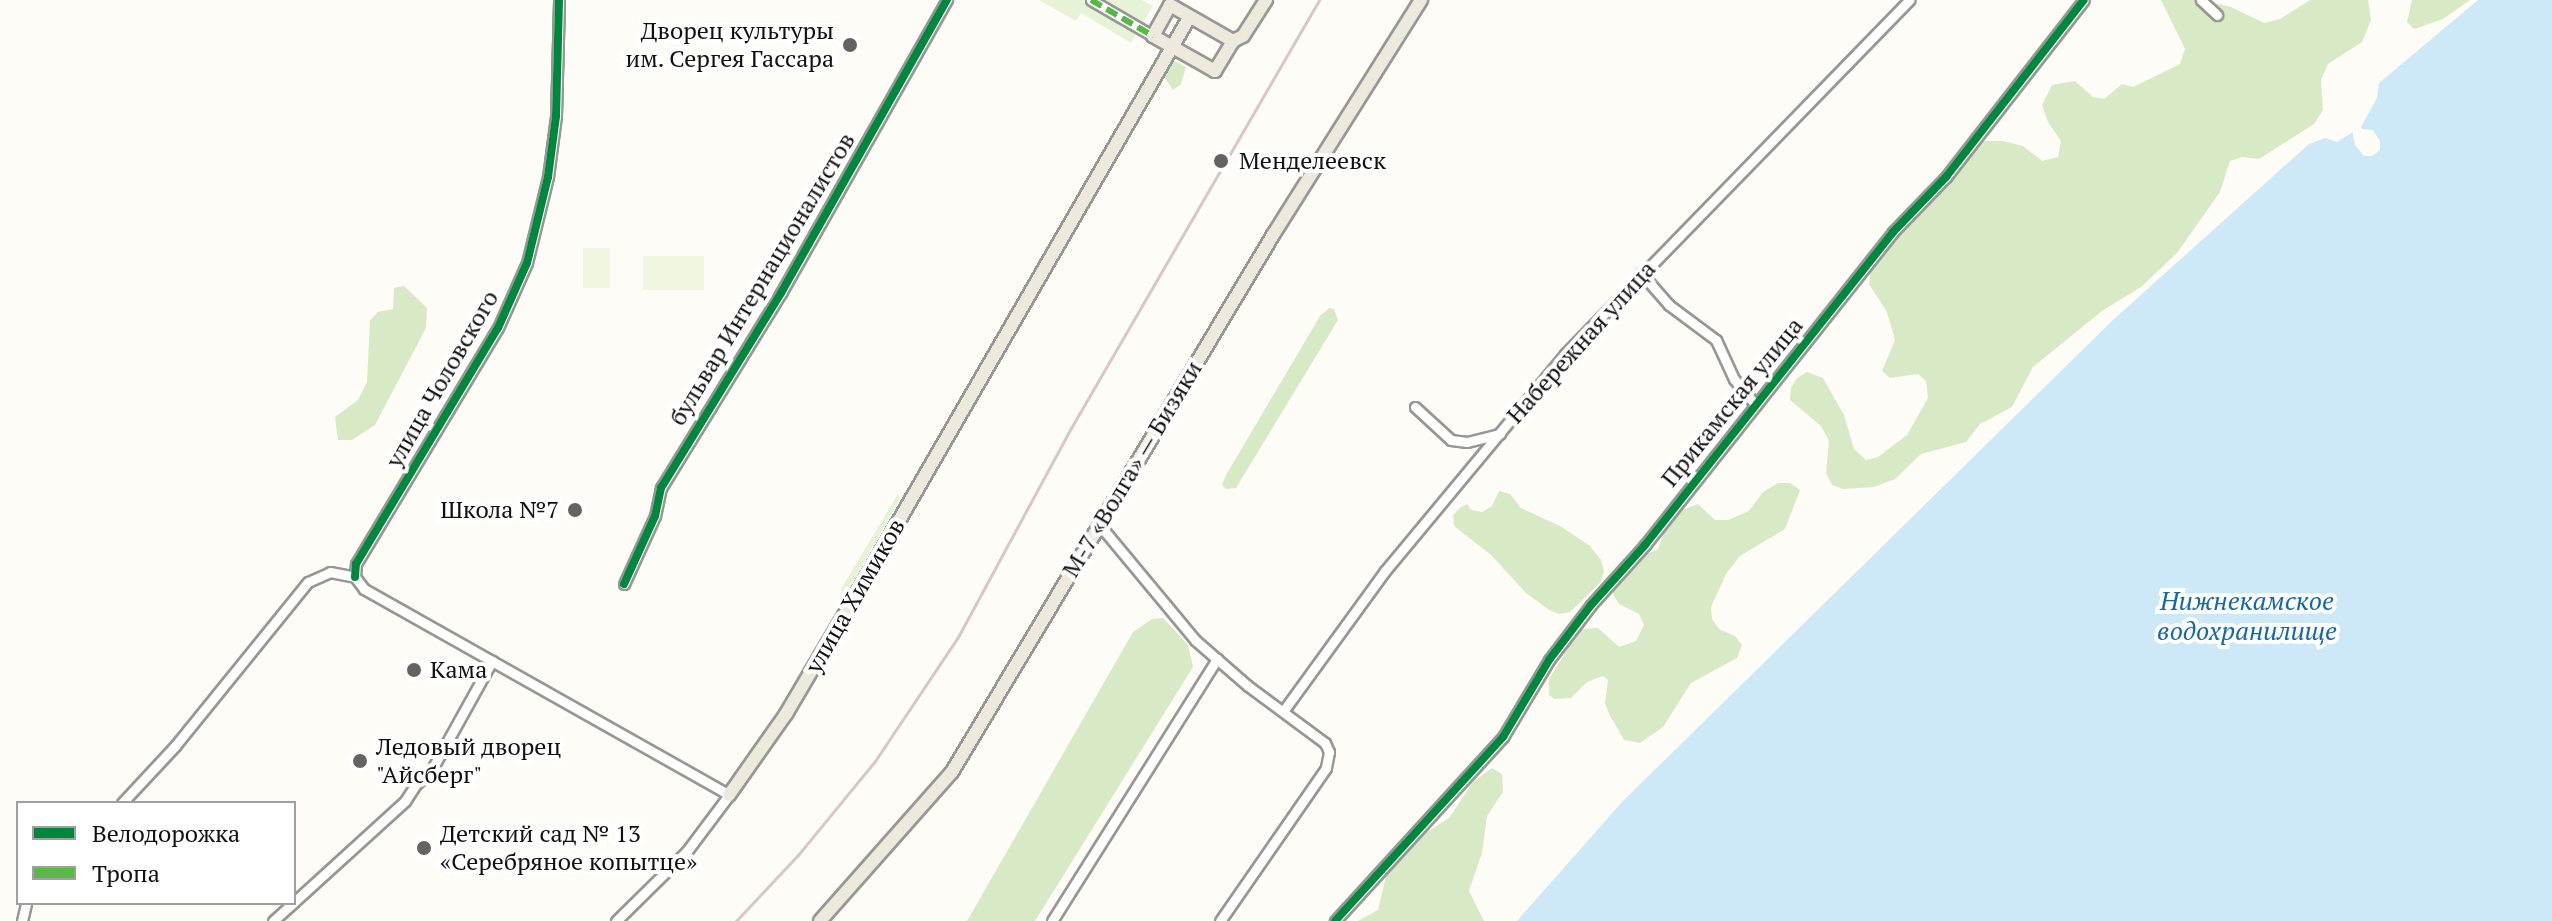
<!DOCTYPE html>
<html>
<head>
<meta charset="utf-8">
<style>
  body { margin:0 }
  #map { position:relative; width:2552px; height:921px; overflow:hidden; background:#fdfcf7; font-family:"PT Serif",serif }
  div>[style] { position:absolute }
  .green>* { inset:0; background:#e7f3d7 }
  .forest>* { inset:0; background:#d8eac5 }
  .pitch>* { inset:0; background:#f0f6e1; transform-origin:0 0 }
  .water>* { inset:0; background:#cde8f7 }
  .pier>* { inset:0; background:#fdfcf7 }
  .roads { filter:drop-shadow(2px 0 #979795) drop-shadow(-2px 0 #979795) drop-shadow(0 2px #979795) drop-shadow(0 -2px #979795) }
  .minor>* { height:9px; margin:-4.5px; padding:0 4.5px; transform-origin:4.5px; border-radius:4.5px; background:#fffffe }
  .major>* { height:12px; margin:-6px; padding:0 6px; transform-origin:6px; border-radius:6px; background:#ede9dc }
  .rail>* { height:3px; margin:-1.5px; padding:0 1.5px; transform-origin:1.5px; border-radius:1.5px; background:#d9c6c7 }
  .quiet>* { height:6px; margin-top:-3px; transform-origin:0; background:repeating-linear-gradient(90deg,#58b947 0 12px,transparent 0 18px) }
  .cycleway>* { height:8px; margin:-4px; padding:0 4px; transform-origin:4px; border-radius:4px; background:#00873e }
  .dots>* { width:22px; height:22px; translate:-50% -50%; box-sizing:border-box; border:4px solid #fff; border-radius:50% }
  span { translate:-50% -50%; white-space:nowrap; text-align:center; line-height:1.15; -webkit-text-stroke:8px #fff; paint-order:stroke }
  .poi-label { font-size:24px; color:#111 }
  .right { translate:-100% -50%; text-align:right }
  .left { translate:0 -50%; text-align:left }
  .street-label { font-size:24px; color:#111 }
  .water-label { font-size:26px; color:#1768a6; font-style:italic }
  .legend { position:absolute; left:16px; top:801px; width:280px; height:104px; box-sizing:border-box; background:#fff; border:2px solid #a0a0a0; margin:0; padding:10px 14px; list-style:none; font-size:24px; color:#111 }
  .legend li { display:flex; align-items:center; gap:16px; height:40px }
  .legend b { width:40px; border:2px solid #a0a0a0 }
</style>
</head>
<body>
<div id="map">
  <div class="green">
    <i style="clip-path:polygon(1039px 0,1142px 0,1153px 6px,1131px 43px,1081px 13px,1076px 21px)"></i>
    <i style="clip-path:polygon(898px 494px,900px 499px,847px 592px,842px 592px,841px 589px)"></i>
  </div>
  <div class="forest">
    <i style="clip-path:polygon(2161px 0,2201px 0,2231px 7px,2264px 23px,2280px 19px,2310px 0,2368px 0,2371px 20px,2362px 42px,2328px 64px,2321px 80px,2323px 110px,2314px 124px,2259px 159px,2242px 157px,2230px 161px,2220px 192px,2177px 253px,2141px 287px,2102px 311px,2033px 367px,2012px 407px,1980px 424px,1966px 442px,1921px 454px,1895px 479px,1874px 487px,1843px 489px,1832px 485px,1826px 473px,1829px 441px,1821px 426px,1790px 400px,1791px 388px,1797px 378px,1807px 372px,1823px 378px,1844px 415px,1854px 449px,1866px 460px,1878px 457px,1907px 435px,1928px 398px,1926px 381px,1918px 374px,1890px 378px,1882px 371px,1895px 340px,1887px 312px,1869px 284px,1871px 269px,1975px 147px,1985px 141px,2003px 141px,2023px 146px,2042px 161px,2058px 157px,2061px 141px,2048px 122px,2042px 105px,2052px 85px,2075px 81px,2093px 97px,2104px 99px,2122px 84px,2133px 87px,2180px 64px,2185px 49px)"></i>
    <i style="clip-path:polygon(2412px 0,2470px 0,2443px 19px,2414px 29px,2407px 22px)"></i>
    <i style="clip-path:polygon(1175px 61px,1186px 67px,1181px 84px,1173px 90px,1164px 77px,1169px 64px)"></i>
    <i style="clip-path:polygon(404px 286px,427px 308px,426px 328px,375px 425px,352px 440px,338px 440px,335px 417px,358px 400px,367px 382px,370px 320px,378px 312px,393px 309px,394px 288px)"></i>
    <i style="clip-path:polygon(1329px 308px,1334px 309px,1338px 320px,1236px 488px,1226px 489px,1222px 485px,1226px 475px,1320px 316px)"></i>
    <i style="clip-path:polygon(1778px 483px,1790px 483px,1800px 490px,1785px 529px,1740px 556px,1726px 574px,1711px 607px,1712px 619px,1719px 629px,1735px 636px,1742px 645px,1737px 658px,1691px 683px,1663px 727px,1640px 743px,1624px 740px,1609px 714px,1605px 703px,1608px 680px,1603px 676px,1587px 682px,1571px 698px,1554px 699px,1549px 695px,1549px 679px,1580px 629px,1598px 628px,1619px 647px,1636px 641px,1644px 625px,1639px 614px,1619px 604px,1613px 594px,1614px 588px,1636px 559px,1658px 549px,1668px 521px,1676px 512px,1698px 504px,1715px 520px,1728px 520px,1749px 511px,1763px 492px)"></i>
    <i style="clip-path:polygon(1499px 491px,1510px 494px,1521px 508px,1560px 526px,1590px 546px,1601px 560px,1604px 571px,1601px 582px,1570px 612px,1559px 614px,1549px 610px,1526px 593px,1491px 555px,1454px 526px,1453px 515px,1461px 507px,1467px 504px,1471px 510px,1482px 512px,1492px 506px)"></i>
    <i style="clip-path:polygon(1163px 618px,1188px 645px,1193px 667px,1035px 921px,967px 921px,1133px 632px,1152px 619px)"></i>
    <i style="clip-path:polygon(1492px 768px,1502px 774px,1503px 792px,1487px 816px,1482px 853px,1469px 891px,1484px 921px,1358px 921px,1378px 910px,1386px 876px,1410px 843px,1449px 818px,1473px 782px)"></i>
  </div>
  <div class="pitch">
    <i style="left:583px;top:248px;width:27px;height:40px"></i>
    <i style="left:643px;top:256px;width:61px;height:34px"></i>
  </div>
  <div class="water">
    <i style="clip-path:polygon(2478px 0,2552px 0,2552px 921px,1517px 921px,1622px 802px,2113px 320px,2309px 144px,2325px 138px,2337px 142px,2361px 127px,2377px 98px,2379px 83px)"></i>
  </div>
  <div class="pier">
    <i style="clip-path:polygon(2358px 124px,2362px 129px,2373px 130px,2380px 141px,2380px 150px,2372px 156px,2364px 156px,2355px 145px,2352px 130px)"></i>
  </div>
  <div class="roads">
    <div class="minor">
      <i style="left:1091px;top:0;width:72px;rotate:30.1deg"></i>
      <i style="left:2201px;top:0;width:22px;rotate:43deg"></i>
      <i style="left:1641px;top:273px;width:43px;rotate:48.8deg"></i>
      <i style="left:1669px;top:305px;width:59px;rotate:36.7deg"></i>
      <i style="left:1716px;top:340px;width:43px;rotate:65.2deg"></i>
      <i style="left:1734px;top:379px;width:34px;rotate:50deg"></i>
      <i style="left:1415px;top:407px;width:49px;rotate:42.5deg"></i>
      <i style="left:1451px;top:440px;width:16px;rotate:7deg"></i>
      <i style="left:1467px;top:442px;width:34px;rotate:-14deg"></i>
      <i style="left:1098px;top:523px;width:152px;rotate:50.3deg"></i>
      <i style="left:1195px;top:640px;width:70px;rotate:41deg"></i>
      <i style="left:1248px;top:686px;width:96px;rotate:36.5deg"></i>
      <i style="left:1325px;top:743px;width:10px;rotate:66deg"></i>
      <i style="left:1329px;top:752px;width:16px;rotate:101deg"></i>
      <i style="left:1326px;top:768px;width:186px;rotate:124.7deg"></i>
      <i style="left:355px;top:577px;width:13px;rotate:-86deg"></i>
      <i style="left:356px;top:564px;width:275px;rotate:-59deg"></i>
      <i style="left:498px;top:328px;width:71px;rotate:-66deg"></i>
      <i style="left:527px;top:263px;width:89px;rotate:-76.3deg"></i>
      <i style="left:548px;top:177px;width:62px;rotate:-82.5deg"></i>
      <i style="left:556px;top:116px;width:116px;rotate:-88.5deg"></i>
      <i style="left:355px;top:577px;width:15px;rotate:53deg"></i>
      <i style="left:364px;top:589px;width:419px;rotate:29.4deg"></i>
      <i style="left:729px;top:795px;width:70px;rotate:126.9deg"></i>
      <i style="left:687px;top:851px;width:100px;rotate:135.4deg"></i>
      <i style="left:624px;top:584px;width:75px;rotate:-65.5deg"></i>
      <i style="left:655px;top:516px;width:29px;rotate:-78deg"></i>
      <i style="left:661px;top:488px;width:229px;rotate:-58.4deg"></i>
      <i style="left:781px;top:293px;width:337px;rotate:-60.5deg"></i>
      <i style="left:1284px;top:710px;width:172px;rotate:-54deg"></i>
      <i style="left:1385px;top:571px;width:282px;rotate:-50.3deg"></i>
      <i style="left:1565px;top:354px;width:494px;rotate:-45.8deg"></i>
      <i style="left:122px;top:803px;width:78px;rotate:-47.1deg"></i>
      <i style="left:175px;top:746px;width:211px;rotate:-51deg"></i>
      <i style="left:308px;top:582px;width:24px;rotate:-24deg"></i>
      <i style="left:330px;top:572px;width:25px;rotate:11deg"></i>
      <i style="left:294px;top:902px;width:150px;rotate:-42.3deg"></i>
      <i style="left:405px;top:801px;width:20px;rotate:-57deg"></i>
      <i style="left:416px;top:784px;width:20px;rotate:-41deg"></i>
      <i style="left:431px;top:771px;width:126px;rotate:-61deg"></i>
      <i style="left:22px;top:921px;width:18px;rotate:-77deg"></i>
      <i style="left:273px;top:921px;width:27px;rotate:-42deg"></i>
      <i style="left:1052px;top:921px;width:310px;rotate:-57.8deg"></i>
      <i style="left:1335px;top:921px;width:249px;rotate:-47.6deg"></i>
      <i style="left:1503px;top:737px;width:90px;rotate:-59.1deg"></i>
      <i style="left:1549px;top:660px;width:69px;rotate:-52.6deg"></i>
      <i style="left:1591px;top:605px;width:81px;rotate:-48deg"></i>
      <i style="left:1645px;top:545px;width:399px;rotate:-51.6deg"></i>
      <i style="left:1893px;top:232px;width:76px;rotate:-46.1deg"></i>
      <i style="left:1946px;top:177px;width:224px;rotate:-52.1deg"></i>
    </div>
    <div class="major">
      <i style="left:1170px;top:5px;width:73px;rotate:29.7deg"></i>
      <i style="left:1233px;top:41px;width:35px;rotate:121deg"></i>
      <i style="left:1215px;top:71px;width:71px;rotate:-150.6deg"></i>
      <i style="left:1153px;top:36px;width:35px;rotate:-61deg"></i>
      <i style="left:1233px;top:41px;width:11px;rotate:-27deg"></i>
      <i style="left:1243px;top:36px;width:43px;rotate:-57.4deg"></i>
      <i style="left:729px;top:795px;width:99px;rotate:-54.9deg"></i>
      <i style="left:786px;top:714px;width:130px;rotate:-59.5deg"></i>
      <i style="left:852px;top:602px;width:676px;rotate:-60.02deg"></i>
      <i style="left:820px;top:921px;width:199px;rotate:-48.5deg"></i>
      <i style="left:952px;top:772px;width:626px;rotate:-59.13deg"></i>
      <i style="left:1273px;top:235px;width:278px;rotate:-57.8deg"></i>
    </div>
  </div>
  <div class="rail">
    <i style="left:736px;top:921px;width:91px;rotate:-46.8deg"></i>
    <i style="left:798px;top:855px;width:122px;rotate:-50.7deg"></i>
    <i style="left:875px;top:761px;width:149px;rotate:-56.2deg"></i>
    <i style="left:958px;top:637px;width:238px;rotate:-61.6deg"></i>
    <i style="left:1071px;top:428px;width:495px;rotate:-59.9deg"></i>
  </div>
  <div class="quiet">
    <i style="left:1091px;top:0;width:72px;rotate:30.1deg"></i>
  </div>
  <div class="cycleway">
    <i style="left:355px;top:577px;width:13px;rotate:-86deg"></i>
    <i style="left:356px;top:564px;width:275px;rotate:-59deg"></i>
    <i style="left:498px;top:328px;width:71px;rotate:-66deg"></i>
    <i style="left:527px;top:263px;width:89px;rotate:-76.3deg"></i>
    <i style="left:548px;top:177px;width:62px;rotate:-82.5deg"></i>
    <i style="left:556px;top:116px;width:116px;rotate:-88.5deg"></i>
    <i style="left:624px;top:584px;width:75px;rotate:-65.5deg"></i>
    <i style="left:655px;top:516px;width:29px;rotate:-78deg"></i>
    <i style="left:661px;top:488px;width:229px;rotate:-58.4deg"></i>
    <i style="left:781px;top:293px;width:337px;rotate:-60.5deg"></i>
    <i style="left:1335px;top:921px;width:249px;rotate:-47.6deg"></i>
    <i style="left:1503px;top:737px;width:90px;rotate:-59.1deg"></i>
    <i style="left:1549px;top:660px;width:69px;rotate:-52.6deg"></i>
    <i style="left:1591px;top:605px;width:81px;rotate:-48deg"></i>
    <i style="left:1645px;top:545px;width:399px;rotate:-51.6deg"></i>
    <i style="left:1893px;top:232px;width:76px;rotate:-46.1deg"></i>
    <i style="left:1946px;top:177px;width:224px;rotate:-52.1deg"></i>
  </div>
  <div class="dots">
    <i style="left:850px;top:45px;background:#646362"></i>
    <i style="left:1221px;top:161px;background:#646362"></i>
    <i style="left:575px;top:510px;background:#646362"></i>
    <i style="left:414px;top:670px;background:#646362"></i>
    <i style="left:360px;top:761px;background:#646362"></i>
    <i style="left:424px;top:848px;background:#646362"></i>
  </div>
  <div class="poi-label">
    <span class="right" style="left:834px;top:45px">Дворец культуры<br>им. Сергея Гассара</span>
    <span class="left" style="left:1239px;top:161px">Менделеевск</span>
    <span class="right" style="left:559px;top:510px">Школа №7</span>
    <span class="left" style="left:430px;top:670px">Кама</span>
    <span class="left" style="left:376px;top:761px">Ледовый дворец<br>"Айсберг"</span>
    <span class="left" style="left:440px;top:848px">Детский сад № 13<br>«Серебряное копытце»</span>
  </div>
  <div class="street-label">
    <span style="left:762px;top:279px;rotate:-59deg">бульвар Интернационалистов</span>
    <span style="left:1581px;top:342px;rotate:-48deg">Набережная улица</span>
    <span style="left:442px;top:379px;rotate:-60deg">улица Чоловского</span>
    <span style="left:1732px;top:402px;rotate:-51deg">Прикамская улица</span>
    <span style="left:1132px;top:469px;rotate:-59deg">М-7 «Волга» — Бизяки</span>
    <span style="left:855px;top:596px;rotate:-60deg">улица Химиков</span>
  </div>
  <div class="water-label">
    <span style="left:2247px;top:616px">Нижнекамское<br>водохранилище</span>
  </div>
  <ul class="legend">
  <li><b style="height:10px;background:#00873e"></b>Велодорожка</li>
  <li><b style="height:10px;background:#58b947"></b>Тропа</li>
  </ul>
</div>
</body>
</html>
